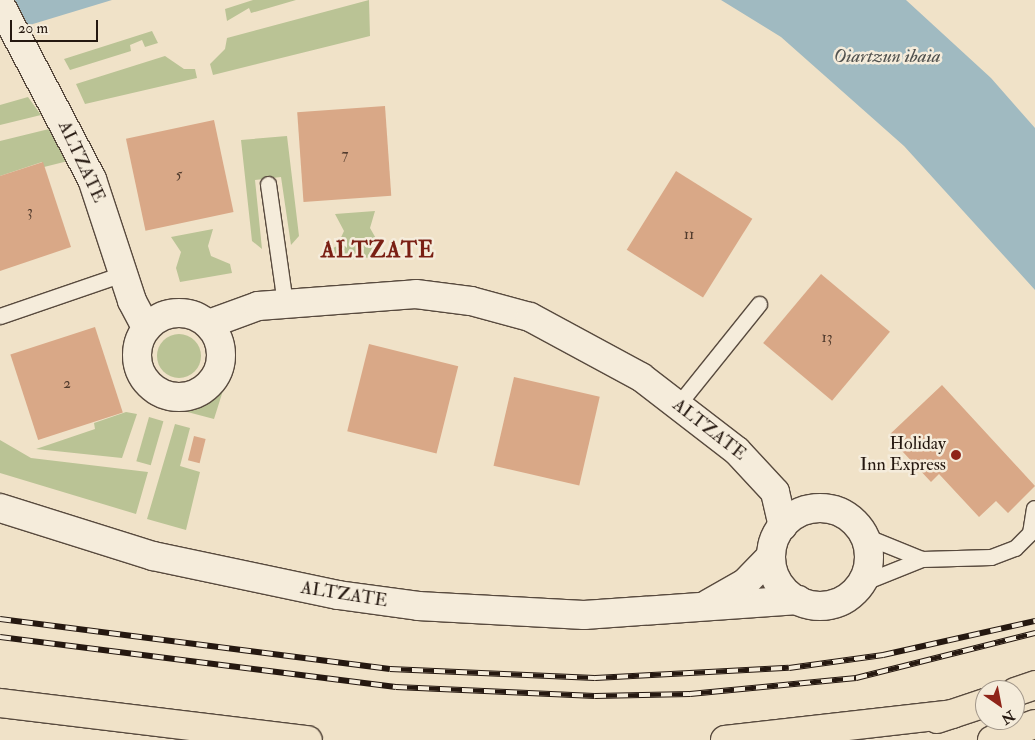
<!DOCTYPE html>
<html>
<head>
<meta charset="utf-8">
<style>
  body { margin:0 }
  #map { position:relative; width:1035px; height:740px; overflow:hidden; background:#f0e2c8; font-family:"IM FELL Double Pica",serif }
  div>[style] { position:absolute }
  .green>* { inset:0; background:#bac395; transform-origin:0 0 }
  .round { border-radius:50% }
  .water>* { inset:0; background:#a0bac1 }
  .building>* { inset:0; background:#d9a887; transform-origin:0 0 }
  .roads { filter:drop-shadow(1px 0 #584a3e) drop-shadow(-1px 0 #584a3e) drop-shadow(0 1px #584a3e) drop-shadow(0 -1px #584a3e) }
  .service>* { height:15px; margin:-7.5px; padding:0 7.5px; transform-origin:7.5px; border-radius:7.5px; background:#f5ecdb }
  .minor>* { height:28px; margin:-14px; padding:0 14px; transform-origin:14px; border-radius:14px; background:#f5ecdb }
  .minor>.ring { margin:-14px; padding:0; box-sizing:content-box; background:none; border:28px solid #f5ecdb; border-radius:50% }
  .primary>* { height:28px; margin:-14px; padding:0 14px; transform-origin:14px; border-radius:14px; background:#f0e2c8 }
  .rail>* { height:5.5px; margin-top:-2.75px; transform-origin:0; background:repeating-linear-gradient(90deg,#f5ecdb 0 11px,#251810 0 22px); box-sizing:border-box; border-block:1px solid #251810 }
  .dots>* { width:14px; height:14px; translate:-50% -50%; box-sizing:border-box; border:2px solid #f5ecdb; border-radius:50% }
  span { translate:-50% -50%; white-space:nowrap; text-align:center; line-height:1.15; -webkit-text-stroke:5px #f5ecdb; paint-order:stroke }
  .number-label { font-size:15px; color:#523c2e }
  .number-label span { -webkit-text-stroke-width:0 }
  .street-label { font-size:18px; color:#251810 }
  .poi-label { font-size:18px; color:#251810 }
  .right { translate:-100% -50%; text-align:right }
  .water-label { font-size:19px; color:#50514e; font-style:italic }
  .district-label { font-size:22px; color:#7a1f14; font-weight:700; letter-spacing:1px }
  .north { position:absolute; left:975px; top:680px; width:50px; height:50px; box-sizing:border-box; background:#f5ecdb; border:1px solid #a2978a; border-radius:50%; rotate:147deg; font-size:14px; font-weight:700; line-height:20px; text-align:center; color:#251810 }
  .north::after { content:''; display:block; margin:auto; width:18px; height:22px; background:#8f2418; clip-path:polygon(50% 0,100% 100%,50% 72%,0 100%) }
  .scale { position:absolute; left:10px; top:20px; width:88px; height:22px; box-sizing:border-box; border:2px solid #251810; border-top:0; padding-left:6px; font-size:15px; line-height:18px; white-space:nowrap; color:#251810; -webkit-text-stroke:4px #f5ecdb; paint-order:stroke }
</style>
</head>
<body>
<div id="map">
  <div class="green">
    <i style="clip-path:polygon(253px 0,296px 0,251px 13px,249px 8px,227px 21px,225px 9px)"></i>
    <i style="clip-path:polygon(369px 0,370px 36px,213px 75px,210px 64px,225px 49px,227px 38px)"></i>
    <i style="clip-path:polygon(152px 31px,158px 43px,145px 47px,142px 40px,130px 45px,131px 51px,70px 70px,64px 59px)"></i>
    <i style="clip-path:polygon(165px 56px,184px 69px,195px 69px,197px 78px,85px 104px,76px 84px)"></i>
    <i style="clip-path:polygon(28px 97px,41px 115px,0 125px,0 105px)"></i>
    <i style="clip-path:polygon(49px 129px,68px 161px,44px 167px,42px 162px,0 176px,0 141px)"></i>
    <i style="clip-path:polygon(287px 136px,299px 236px,291px 245px,281px 177px,255px 180px,262px 249px,252px 241px,241px 140px)"></i>
    <i style="clip-path:polygon(375px 211px,370px 228px,378px 242px,377px 257px,327px 260px,327px 251px,337px 246px,344px 231px,335px 214px)"></i>
    <i style="clip-path:polygon(213px 229px,208px 246px,211px 256px,230px 264px,232px 273px,180px 282px,176px 268px,181px 252px,171px 237px)"></i>
    <i class="round" style="left:157px;top:334px;width:44px;height:44px"></i>
    <i style="clip-path:polygon(226px 381px,214px 419px,176px 409px,202px 404px)"></i>
    <i style="clip-path:polygon(126px 412px,137px 414px,122px 458px,36px 449px,95px 429px,94px 423px)"></i>
    <i style="left:149px;top:417px;width:15px;height:46px;rotate:16deg"></i>
    <i style="clip-path:polygon(175px 424px,190px 428px,180px 466px,200px 472px,186px 530px,147px 519px)"></i>
    <i style="clip-path:polygon(0 440px,31px 458px,148px 472px,136px 514px,0 473px)"></i>
  </div>
  <div class="water">
    <i style="clip-path:polygon(0 0,112px 0,0 34px)"></i>
    <i style="clip-path:polygon(721px 0,906px 0,991px 78px,1035px 128px,1035px 290px,904px 146px,781px 37px)"></i>
  </div>
  <div class="building">
    <i style="left:385px;top:106px;width:90px;height:88px;rotate:86deg"></i>
    <i style="left:214px;top:120px;width:94px;height:90px;rotate:78deg"></i>
    <i style="clip-path:polygon(43px 162px,71px 247px,0 271px,0 176px)"></i>
    <i style="left:676px;top:171px;width:90px;height:93px;rotate:32deg"></i>
    <i style="left:821px;top:274px;width:90px;height:90px;rotate:40deg"></i>
    <i style="left:95px;top:327px;width:90px;height:89px;rotate:72deg"></i>
    <i style="left:369px;top:344px;width:92px;height:90px;rotate:14deg"></i>
    <i style="left:514px;top:377px;width:88px;height:91px;rotate:13deg"></i>
    <i style="clip-path:polygon(942px 385px,1035px 486px,1008px 513px,996px 501px,979px 517px,939px 474px,931px 482px,888px 436px)"></i>
    <i style="left:194px;top:436px;width:12px;height:25px;rotate:14deg"></i>
  </div>
  <div class="roads">
    <div class="service">
      <i style="left:268px;top:184px;width:120px;rotate:81.9deg"></i>
      <i style="left:0;top:316px;width:130px;rotate:-18.9deg"></i>
      <i style="left:677px;top:406px;width:131px;rotate:-51.2deg"></i>
      <i style="left:865px;top:536px;width:61px;rotate:22deg"></i>
      <i style="left:862px;top:583px;width:65px;rotate:-21.8deg"></i>
      <i style="left:922px;top:559px;width:69px;rotate:-1.7deg"></i>
      <i style="left:991px;top:557px;width:26px;rotate:-21deg"></i>
      <i style="left:1015px;top:548px;width:21px;rotate:-45deg"></i>
      <i style="left:1030px;top:533px;width:25px;rotate:-81deg"></i>
    </div>
    <div class="minor">
      <i style="left:0;top:4px;width:198px;rotate:62.3deg"></i>
      <i style="left:92px;top:179px;width:128px;rotate:71.8deg"></i>
      <i style="left:132px;top:301px;width:30px;rotate:62deg"></i>
      <i class="ring" style="left:137px;top:313px;width:56px;height:56px"></i>
      <i style="left:209px;top:324px;width:52px;rotate:-20.2deg"></i>
      <i style="left:258px;top:306px;width:158px;rotate:-4.3deg"></i>
      <i style="left:416px;top:294px;width:55px;rotate:7.3deg"></i>
      <i style="left:471px;top:301px;width:61px;rotate:15.2deg"></i>
      <i style="left:530px;top:317px;width:126px;rotate:28.4deg"></i>
      <i style="left:641px;top:377px;width:121px;rotate:37.6deg"></i>
      <i style="left:737px;top:451px;width:56px;rotate:47.2deg"></i>
      <i style="left:775px;top:492px;width:35px;rotate:77deg"></i>
      <i style="left:0;top:508px;width:160px;rotate:17.4deg"></i>
      <i style="left:153px;top:556px;width:189px;rotate:11.9deg"></i>
      <i style="left:338px;top:595px;width:81px;rotate:7.8deg"></i>
      <i style="left:418px;top:606px;width:166px;rotate:3.1deg"></i>
      <i style="left:584px;top:615px;width:215px;rotate:-4deg"></i>
      <i class="ring" style="left:771px;top:508px;width:70px;height:70px"></i>
      <i style="left:708px;top:604px;width:43px;rotate:-29.6deg"></i>
      <i style="left:745px;top:583px;width:37px;rotate:-46deg"></i>
    </div>
    <div class="primary">
      <i style="left:1015px;top:692px;width:21px;rotate:-19deg"></i>
      <i style="left:0;top:703px;width:310px;rotate:6.9deg"></i>
      <i style="left:937px;top:719px;width:51px;rotate:-18.4deg"></i>
      <i style="left:725px;top:740px;width:229px;rotate:-6.5deg"></i>
      <i style="left:992px;top:740px;width:46px;rotate:-20.4deg"></i>
    </div>
  </div>
  <div class="rail">
    <i style="left:0;top:619px;width:393px;rotate:7.3deg"></i>
    <i style="left:390px;top:669px;width:205px;rotate:2.5deg"></i>
    <i style="left:595px;top:678px;width:194px;rotate:-3deg"></i>
    <i style="left:789px;top:668px;width:95px;rotate:-7.9deg"></i>
    <i style="left:883px;top:655px;width:156px;rotate:-12.6deg"></i>
    <i style="left:0;top:637px;width:399px;rotate:7.2deg"></i>
    <i style="left:396px;top:687px;width:199px;rotate:2.6deg"></i>
    <i style="left:595px;top:696px;width:95px;rotate:-1.2deg"></i>
    <i style="left:690px;top:694px;width:167px;rotate:-5.5deg"></i>
    <i style="left:856px;top:678px;width:185px;rotate:-14.1deg"></i>
  </div>
  <div class="dots">
    <i style="left:956px;top:455px;background:#8f2418"></i>
  </div>
  <div class="number-label">
    <span style="left:345px;top:155px">7</span>
    <span style="left:179px;top:175px">5</span>
    <span style="left:30px;top:212px">3</span>
    <span style="left:689px;top:235px">11</span>
    <span style="left:827px;top:338px">13</span>
    <span style="left:67px;top:384px">2</span>
  </div>
  <div class="street-label">
    <span style="left:81px;top:162px;rotate:65deg">ALTZATE</span>
    <span style="left:709px;top:430px;rotate:38deg">ALTZATE</span>
    <span style="left:344px;top:595px;rotate:9deg">ALTZATE</span>
  </div>
  <div class="poi-label">
    <span class="right" style="left:946px;top:455px">Holiday<br>Inn Express</span>
  </div>
  <div class="water-label">
    <span style="left:887px;top:57px">Oiartzun ibaia</span>
  </div>
  <div class="district-label">
    <span style="left:378px;top:251px">ALTZATE</span>
  </div>
  <div class="north">N</div>
  <div class="scale">20 m</div>
</div>
</body>
</html>
